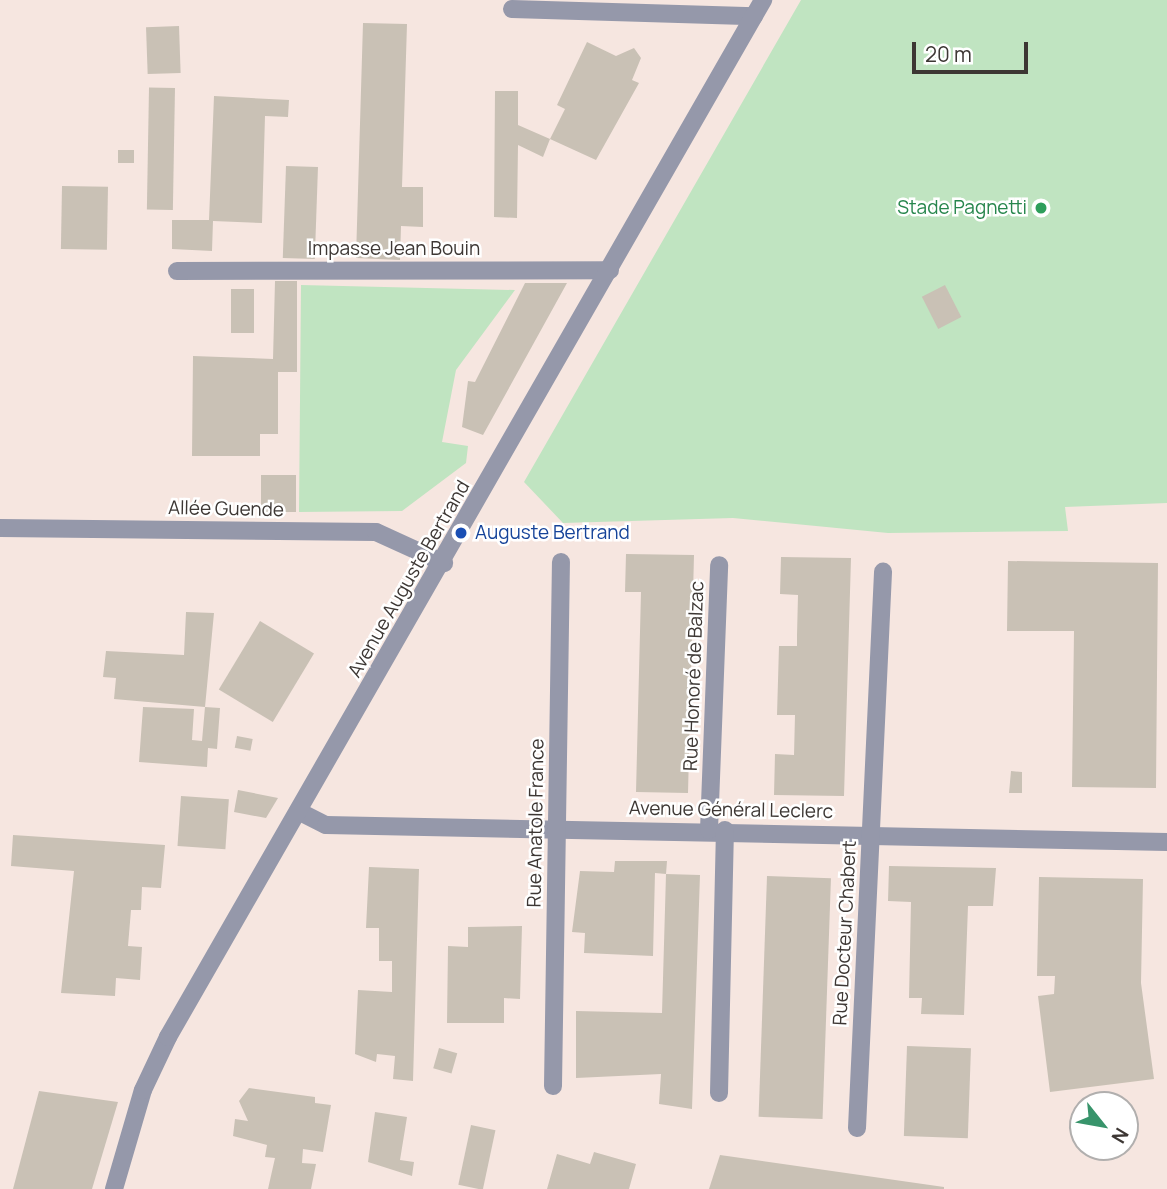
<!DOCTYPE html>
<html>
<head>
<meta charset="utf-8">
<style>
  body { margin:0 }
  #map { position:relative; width:1167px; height:1189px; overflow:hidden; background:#f6e6e0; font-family:Manrope,sans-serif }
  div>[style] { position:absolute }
  .green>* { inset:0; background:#c0e4c1 }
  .building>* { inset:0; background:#c9c1b5; transform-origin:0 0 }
  .minor>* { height:18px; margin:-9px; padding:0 9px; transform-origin:9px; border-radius:9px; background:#9598aa }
  .dots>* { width:19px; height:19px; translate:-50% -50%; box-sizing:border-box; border:4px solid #fff; border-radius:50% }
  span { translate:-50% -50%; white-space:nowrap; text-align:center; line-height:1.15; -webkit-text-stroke:5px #fff; paint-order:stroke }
  .leisure-label { font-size:19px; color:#27864d }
  .right { translate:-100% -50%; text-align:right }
  .street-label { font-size:19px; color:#3d3734 }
  .transit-label { font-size:19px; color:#164399 }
  .left { translate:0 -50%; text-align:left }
  .north { position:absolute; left:1069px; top:1091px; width:70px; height:70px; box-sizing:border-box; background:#fff; border:2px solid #b1afae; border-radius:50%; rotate:121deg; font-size:19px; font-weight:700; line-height:28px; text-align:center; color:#3d3734 }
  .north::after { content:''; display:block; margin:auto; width:24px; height:32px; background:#38946b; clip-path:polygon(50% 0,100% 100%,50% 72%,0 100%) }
  .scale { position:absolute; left:912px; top:42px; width:116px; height:32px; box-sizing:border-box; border:4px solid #3d3734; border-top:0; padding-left:9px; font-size:21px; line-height:24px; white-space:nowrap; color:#3d3734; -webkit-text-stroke:5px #fff; paint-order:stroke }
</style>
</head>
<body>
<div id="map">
  <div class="green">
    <i style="clip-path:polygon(801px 0,1167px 0,1167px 503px,1065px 507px,1068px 531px,888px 533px,733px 518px,563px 523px,524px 482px)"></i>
    <i style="clip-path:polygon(301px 285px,515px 290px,456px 370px,442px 442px,468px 446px,466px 463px,402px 511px,299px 512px)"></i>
  </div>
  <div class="building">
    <i style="clip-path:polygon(363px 23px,407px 24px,402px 187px,423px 187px,423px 227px,401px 226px,400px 260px,356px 258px)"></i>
    <i style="left:179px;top:26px;width:47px;height:33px;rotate:88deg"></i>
    <i style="clip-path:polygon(587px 42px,616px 56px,634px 48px,641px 58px,632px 80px,639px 83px,596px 160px,550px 139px,565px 109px,557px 105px)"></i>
    <i style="left:175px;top:88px;width:122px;height:26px;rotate:91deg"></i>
    <i style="clip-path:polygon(495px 91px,518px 91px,518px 125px,550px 139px,543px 157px,518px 145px,517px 218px,494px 217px)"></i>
    <i style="clip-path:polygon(214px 96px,289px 100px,288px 117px,265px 116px,262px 223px,213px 221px,212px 251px,172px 249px,172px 220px,209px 220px)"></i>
    <i style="left:118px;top:150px;width:16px;height:13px"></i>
    <i style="left:286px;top:166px;width:32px;height:92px;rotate:2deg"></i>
    <i style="left:62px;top:186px;width:46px;height:63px;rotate:1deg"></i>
    <i style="clip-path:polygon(275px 281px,297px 281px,297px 372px,278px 372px,278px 434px,260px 434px,260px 456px,192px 456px,193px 356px,273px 359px)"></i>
    <i style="clip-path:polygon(525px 283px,567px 283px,483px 435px,462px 427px,468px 381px,475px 382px)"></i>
    <i style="left:945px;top:285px;width:36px;height:26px;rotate:63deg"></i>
    <i style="left:231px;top:289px;width:23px;height:44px"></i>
    <i style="left:261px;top:475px;width:35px;height:37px"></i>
    <i style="clip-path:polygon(626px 554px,694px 555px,688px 793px,636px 792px,641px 592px,625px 592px)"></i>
    <i style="clip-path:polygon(781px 557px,851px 558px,844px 796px,774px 795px,775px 754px,794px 755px,795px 715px,777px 715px,779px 646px,797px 646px,797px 635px,798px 595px,780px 594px)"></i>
    <i style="clip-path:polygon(1008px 561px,1158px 563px,1156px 788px,1072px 787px,1074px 631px,1007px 631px)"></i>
    <i style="clip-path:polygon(186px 612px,214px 613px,205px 707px,114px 699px,116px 678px,103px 677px,106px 651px,184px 655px)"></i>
    <i style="left:260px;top:621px;width:63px;height:80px;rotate:31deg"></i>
    <i style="clip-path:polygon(143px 707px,194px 709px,192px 740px,202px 741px,205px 707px,220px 708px,217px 749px,208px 748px,207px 767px,139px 762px)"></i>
    <i style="left:237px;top:736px;width:16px;height:12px;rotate:11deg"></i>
    <i style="clip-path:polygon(1011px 771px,1022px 772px,1022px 793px,1009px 793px)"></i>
    <i style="clip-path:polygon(238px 790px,278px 798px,266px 818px,234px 812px)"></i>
    <i style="left:181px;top:796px;width:48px;height:50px;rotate:4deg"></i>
    <i style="clip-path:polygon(13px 835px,165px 845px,161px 888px,142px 887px,141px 910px,131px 910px,128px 946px,142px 947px,140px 980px,116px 978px,115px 996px,61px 993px,74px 871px,11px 866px)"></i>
    <i style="clip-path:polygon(615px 861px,667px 861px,666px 874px,655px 873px,653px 956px,584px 953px,585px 933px,572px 932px,580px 871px,614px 872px)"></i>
    <i style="clip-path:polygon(889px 866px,996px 868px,993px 906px,968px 906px,964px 1015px,921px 1014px,922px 998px,909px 998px,911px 902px,888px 901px)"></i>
    <i style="clip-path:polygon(369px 867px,419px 869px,413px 1081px,393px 1079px,395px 1056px,377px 1054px,376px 1062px,355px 1054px,358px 990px,392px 992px,392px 961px,379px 961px,379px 928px,366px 928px)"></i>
    <i style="clip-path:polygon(666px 874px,700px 875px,692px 1109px,659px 1104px,661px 1074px,576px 1078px,576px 1011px,662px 1013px)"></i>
    <i style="left:767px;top:876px;width:64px;height:241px;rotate:2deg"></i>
    <i style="clip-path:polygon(1039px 877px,1143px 879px,1141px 983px,1154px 1079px,1050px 1092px,1038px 996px,1054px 994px,1055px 976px,1037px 976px)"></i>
    <i style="clip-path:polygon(522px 926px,520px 999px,504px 998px,504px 1023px,447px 1023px,448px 946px,468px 947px,468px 927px)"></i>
    <i style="left:907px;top:1046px;width:64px;height:90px;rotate:2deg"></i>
    <i style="left:439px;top:1048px;width:19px;height:21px;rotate:16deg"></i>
    <i style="clip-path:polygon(249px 1088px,315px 1097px,315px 1103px,331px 1105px,323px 1152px,303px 1149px,302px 1163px,316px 1164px,311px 1189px,268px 1189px,275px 1158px,265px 1157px,267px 1145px,233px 1136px,235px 1119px,248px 1121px,239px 1101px)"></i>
    <i style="clip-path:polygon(39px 1091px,118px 1102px,92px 1189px,13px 1189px)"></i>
    <i style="clip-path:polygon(375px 1112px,407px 1117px,400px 1160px,414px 1162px,412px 1176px,368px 1162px)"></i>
    <i style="left:471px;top:1125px;width:25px;height:61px;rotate:12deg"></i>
    <i style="clip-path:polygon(594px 1152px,636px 1164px,629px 1189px,547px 1189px,557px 1154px,590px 1164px)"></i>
    <i style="clip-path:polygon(720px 1155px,944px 1187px,944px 1189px,709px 1189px)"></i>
  </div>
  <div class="minor">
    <i style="left:512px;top:9px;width:242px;rotate:1.7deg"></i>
    <i style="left:177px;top:271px;width:433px;rotate:-0.1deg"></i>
    <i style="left:0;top:528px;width:376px;rotate:0.6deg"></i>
    <i style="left:376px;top:532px;width:75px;rotate:24.5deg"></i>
    <i style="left:298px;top:811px;width:31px;rotate:27deg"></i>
    <i style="left:326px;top:825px;width:841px;rotate:1.16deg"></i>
    <i style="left:709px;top:830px;width:265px;rotate:-87.8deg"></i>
    <i style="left:553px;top:1086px;width:524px;rotate:-89.13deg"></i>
    <i style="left:719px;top:1093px;width:263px;rotate:-88.7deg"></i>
    <i style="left:857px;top:1128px;width:557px;rotate:-87.32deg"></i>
    <i style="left:114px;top:1189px;width:103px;rotate:-73.7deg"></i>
    <i style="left:143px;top:1090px;width:59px;rotate:-64.7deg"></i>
    <i style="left:168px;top:1037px;width:1196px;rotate:-60.15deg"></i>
  </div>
  <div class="dots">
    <i style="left:1041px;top:208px;background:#2e9e5b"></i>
    <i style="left:461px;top:533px;background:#1a4fb4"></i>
  </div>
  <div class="leisure-label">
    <span class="right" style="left:1027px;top:208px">Stade Pagnetti</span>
  </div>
  <div class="street-label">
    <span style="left:394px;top:249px">Impasse Jean Bouin</span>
    <span style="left:226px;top:509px;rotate:1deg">Allée Guende</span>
    <span style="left:409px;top:579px;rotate:-60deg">Avenue Auguste Bertrand</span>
    <span style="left:694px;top:676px;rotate:-88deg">Rue Honoré de Balzac</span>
    <span style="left:731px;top:810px;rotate:1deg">Avenue Général Leclerc</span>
    <span style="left:536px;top:823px;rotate:-89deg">Rue Anatole France</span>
    <span style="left:845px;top:933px;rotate:-87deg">Rue Docteur Chabert</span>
  </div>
  <div class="transit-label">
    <span class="left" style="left:475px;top:533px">Auguste Bertrand</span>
  </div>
  <div class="north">N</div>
  <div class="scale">20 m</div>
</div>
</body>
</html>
